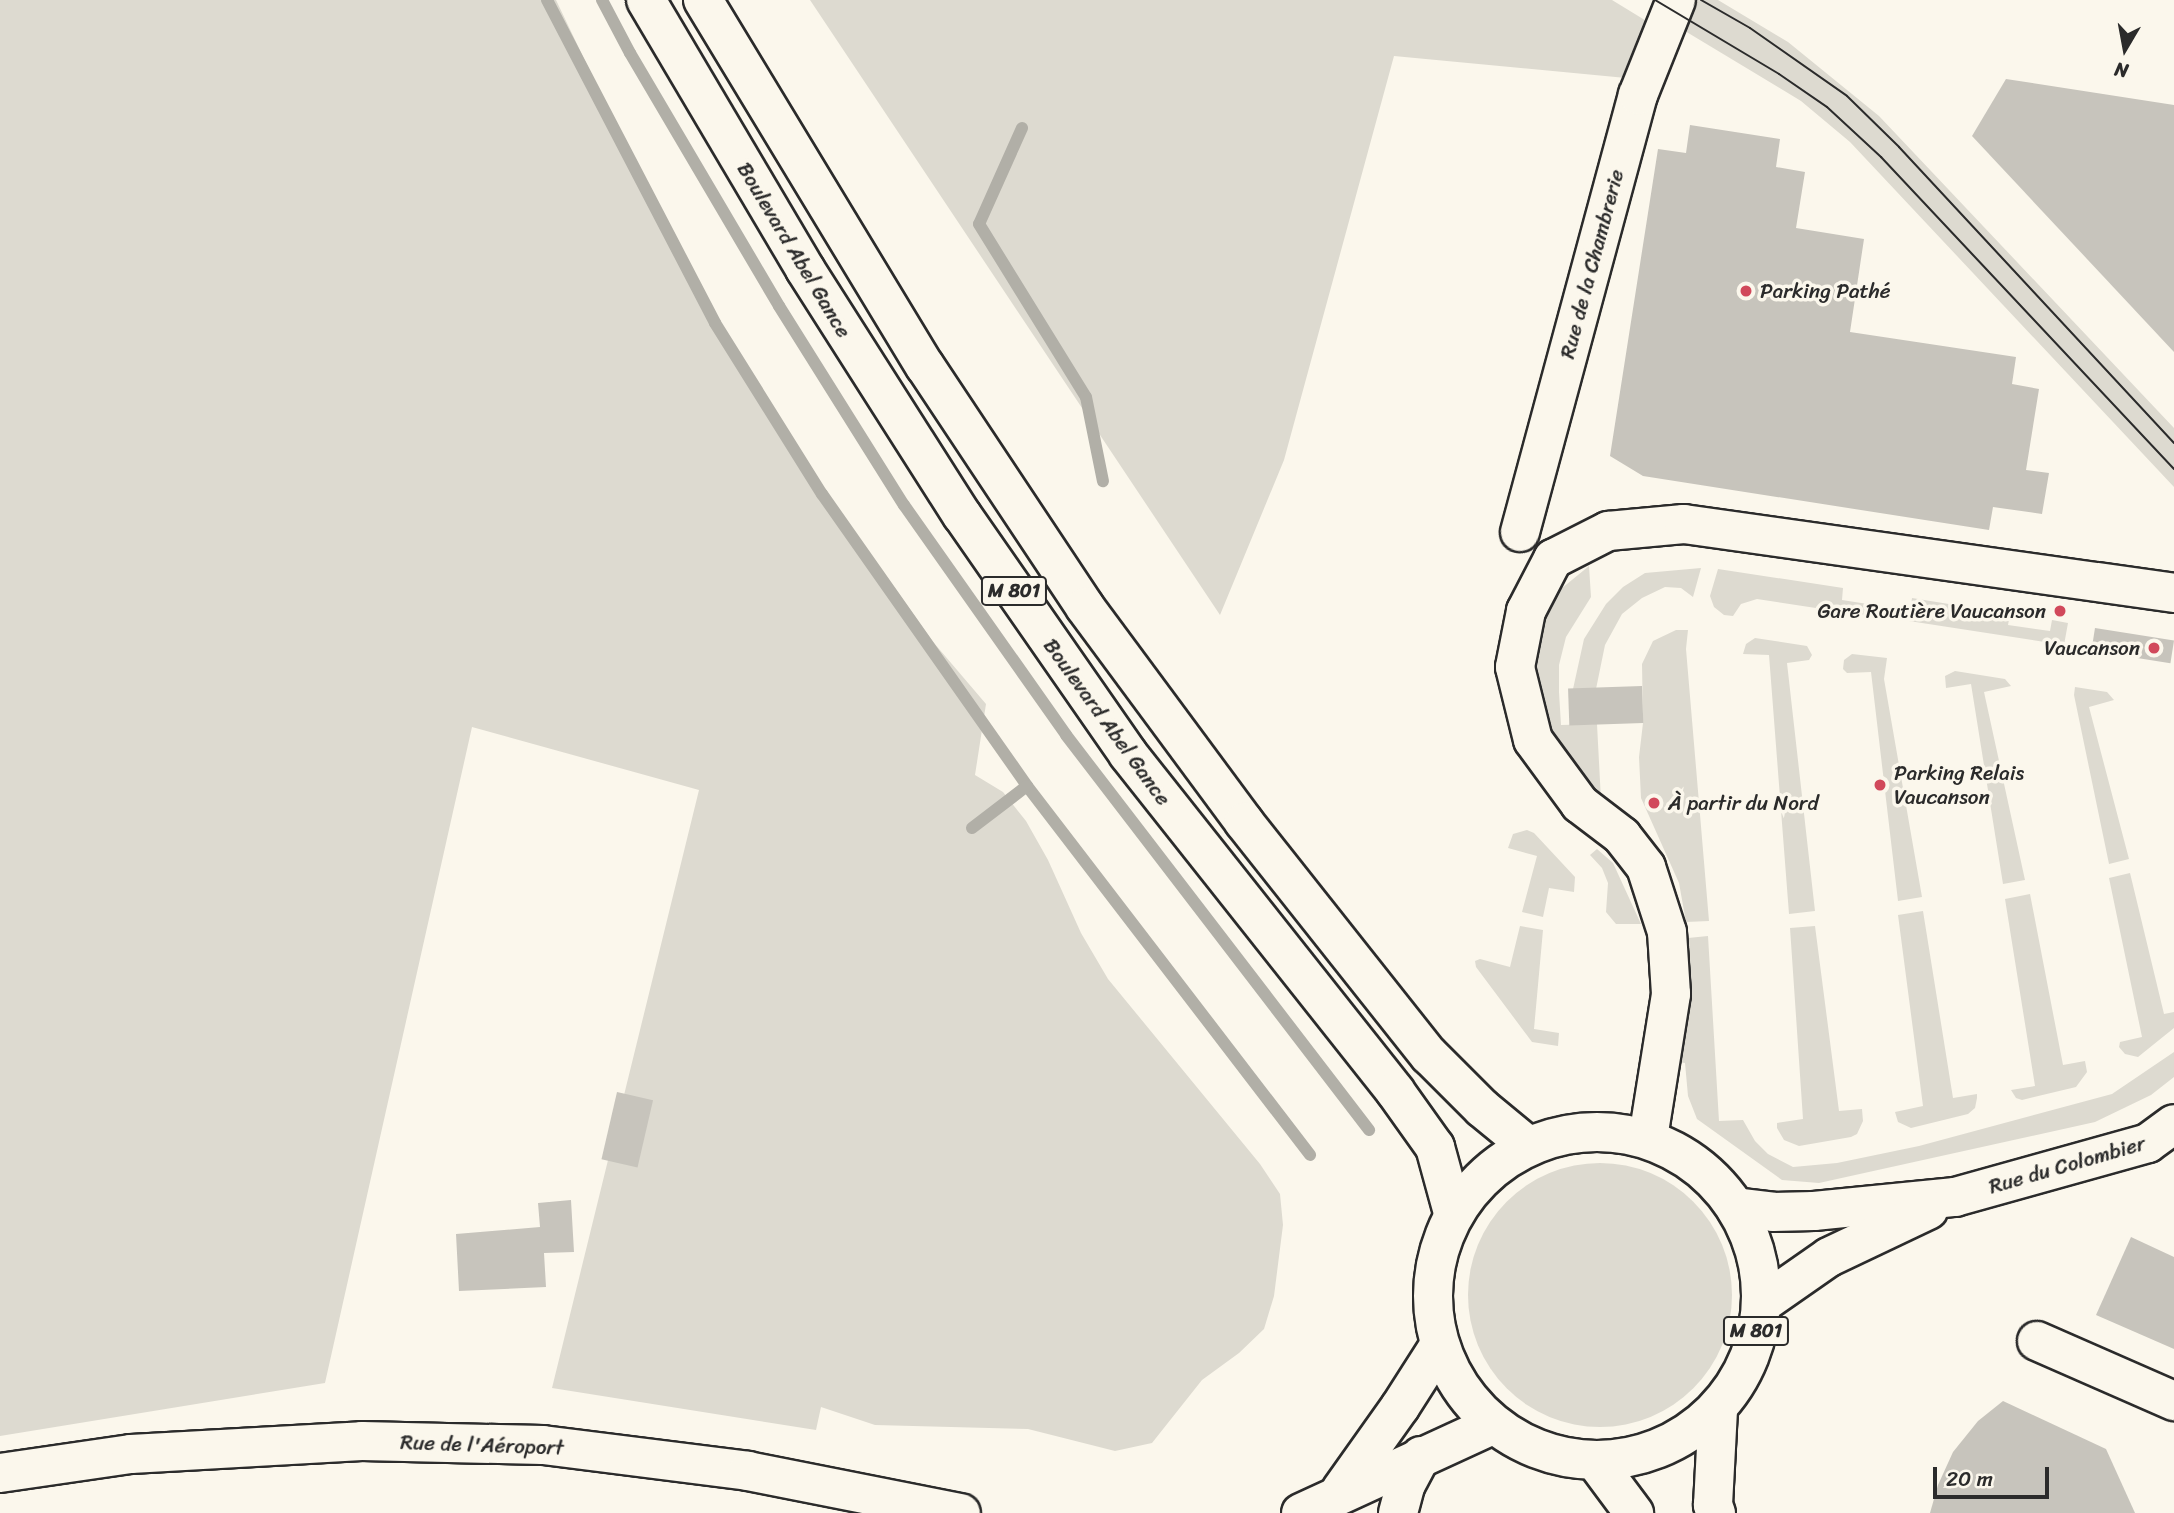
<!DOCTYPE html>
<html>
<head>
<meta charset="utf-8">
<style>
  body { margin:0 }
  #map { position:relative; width:2174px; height:1513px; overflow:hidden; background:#fbf7ec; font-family:Sriracha,sans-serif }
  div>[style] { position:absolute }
  .green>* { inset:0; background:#dddad0 }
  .round { border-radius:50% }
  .stream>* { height:12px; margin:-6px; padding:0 6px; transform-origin:6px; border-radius:6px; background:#b1afa7 }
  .building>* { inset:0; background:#c7c4bc; transform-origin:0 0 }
  .roads { filter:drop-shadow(2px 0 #2b2b2b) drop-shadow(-2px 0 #2b2b2b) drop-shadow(0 2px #2b2b2b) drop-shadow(0 -2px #2b2b2b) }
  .minor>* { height:38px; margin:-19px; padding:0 19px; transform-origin:19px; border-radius:19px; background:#fbf7ec }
  .major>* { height:38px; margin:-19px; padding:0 19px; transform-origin:19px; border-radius:19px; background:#fbf7ec }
  .major>.ring { margin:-19px; padding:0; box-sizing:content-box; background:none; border:38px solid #fbf7ec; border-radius:50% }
  .tram>* { height:2px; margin:-1px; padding:0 1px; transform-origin:1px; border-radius:1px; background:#2b2b2b }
  .dots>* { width:19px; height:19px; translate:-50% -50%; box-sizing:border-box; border:4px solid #fbf7ec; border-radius:50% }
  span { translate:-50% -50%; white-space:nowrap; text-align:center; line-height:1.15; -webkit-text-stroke:7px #fbf7ec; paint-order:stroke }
  .shield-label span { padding:2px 5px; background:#fbf7ec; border:2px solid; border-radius:5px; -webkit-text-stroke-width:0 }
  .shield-label { font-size:19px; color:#2b2b2b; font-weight:700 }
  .street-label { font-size:21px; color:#2b2b2b }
  .poi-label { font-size:21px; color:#2b2b2b }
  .left { translate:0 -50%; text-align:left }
  .right { translate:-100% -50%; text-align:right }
  .north { position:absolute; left:2090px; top:14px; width:70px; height:70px; -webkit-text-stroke:5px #fbf7ec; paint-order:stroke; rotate:190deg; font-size:19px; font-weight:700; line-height:28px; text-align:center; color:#2b2b2b }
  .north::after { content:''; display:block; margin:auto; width:24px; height:32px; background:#2b2b2b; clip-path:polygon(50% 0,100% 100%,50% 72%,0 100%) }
  .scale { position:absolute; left:1933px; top:1467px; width:116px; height:32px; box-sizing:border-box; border:4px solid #2b2b2b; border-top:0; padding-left:9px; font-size:21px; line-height:24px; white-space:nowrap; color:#2b2b2b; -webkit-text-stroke:5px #fbf7ec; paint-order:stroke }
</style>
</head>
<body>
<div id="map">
  <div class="green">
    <i style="clip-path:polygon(0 0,556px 0,662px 222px,792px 444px,934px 643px,986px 704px,975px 775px,1003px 792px,1026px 821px,1048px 860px,1081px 933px,1108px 979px,1260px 1164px,1280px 1194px,1283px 1225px,1274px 1296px,1264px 1329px,1239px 1353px,1202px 1380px,1152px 1443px,1115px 1451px,1028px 1429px,875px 1425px,821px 1407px,816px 1430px,552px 1388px,699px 790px,472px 727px,325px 1383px,0 1436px)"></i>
    <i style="clip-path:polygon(810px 0,1612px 0,1648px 22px,1626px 78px,1394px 56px,1284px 460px,1220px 615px)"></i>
    <i style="clip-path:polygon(1692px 0,1718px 0,1788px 42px,1879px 116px,2174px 428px,2174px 487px,1850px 142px,1801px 101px,1680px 28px)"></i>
    <i style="clip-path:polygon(1589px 566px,1591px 597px,1566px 637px,1559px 665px,1559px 692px,1561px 725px,1597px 724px,1601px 800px,1532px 710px,1532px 636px,1556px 593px)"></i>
    <i style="clip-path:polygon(1701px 568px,1693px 597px,1681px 588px,1665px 587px,1642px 598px,1622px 614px,1605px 645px,1596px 689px,1573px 689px,1584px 639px,1606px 604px,1623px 587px,1645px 573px)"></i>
    <i style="clip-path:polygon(1718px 569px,1843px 588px,1842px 600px,1893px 608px,1891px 616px,1888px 619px,1757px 599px,1741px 604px,1733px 616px,1724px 615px,1714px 607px,1710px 596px)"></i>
    <i style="clip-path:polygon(1912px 598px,2010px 614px,2008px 625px,2050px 631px,2052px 620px,2068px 623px,2064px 645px,1909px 621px)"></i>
    <i style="clip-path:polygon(1676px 630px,1688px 630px,1686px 649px,1709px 921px,1686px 922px,1679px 883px,1641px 798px,1639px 757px,1643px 723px,1642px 664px,1653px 641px)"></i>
    <i style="clip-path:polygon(1755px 638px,1807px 646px,1812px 655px,1809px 660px,1787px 663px,1815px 911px,1789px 914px,1769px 655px,1743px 654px,1746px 644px)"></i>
    <i style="clip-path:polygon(1852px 654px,1887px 658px,1884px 679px,1922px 897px,1898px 901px,1871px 672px,1847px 673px,1843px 669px,1844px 660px)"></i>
    <i style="clip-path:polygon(1955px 671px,2005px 679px,2011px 686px,1984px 692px,2025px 880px,2003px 884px,1971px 684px,1946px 688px,1945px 676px)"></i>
    <i style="clip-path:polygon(2075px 687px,2107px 692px,2114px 700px,2089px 707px,2129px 859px,2109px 864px,2074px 695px)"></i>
    <i style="clip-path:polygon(1527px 830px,1534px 833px,1575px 877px,1574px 892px,1549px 888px,1543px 917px,1522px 912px,1537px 856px,1508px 848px,1513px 834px)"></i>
    <i style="clip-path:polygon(1597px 849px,1613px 863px,1641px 924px,1616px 924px,1606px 912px,1608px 883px,1602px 868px,1590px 855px)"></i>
    <i style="clip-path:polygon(2130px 873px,2164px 1014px,2174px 1012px,2174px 1028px,2138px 1057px,2125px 1054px,2119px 1047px,2120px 1042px,2142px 1037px,2109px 878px)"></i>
    <i style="clip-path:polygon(2030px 894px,2063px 1065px,2085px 1061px,2087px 1072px,2076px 1087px,2022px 1100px,2016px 1098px,2011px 1090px,2035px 1086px,2005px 899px)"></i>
    <i style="clip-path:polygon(1923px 911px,1953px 1098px,1977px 1094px,1977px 1098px,1975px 1108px,1968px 1114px,1911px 1128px,1898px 1122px,1895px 1112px,1923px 1106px,1898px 915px)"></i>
    <i style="clip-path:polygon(1520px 926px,1543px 930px,1534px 1029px,1559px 1033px,1558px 1046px,1532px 1042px,1476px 967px,1475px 961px,1480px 959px,1510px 967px)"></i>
    <i style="clip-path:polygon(1815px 926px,1839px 1111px,1862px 1109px,1863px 1121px,1857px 1134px,1851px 1137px,1799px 1146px,1784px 1140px,1777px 1128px,1777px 1123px,1803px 1119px,1790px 928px)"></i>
    <i style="clip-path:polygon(1708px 936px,1719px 1121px,1743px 1120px,1755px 1141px,1768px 1154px,1793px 1167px,1837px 1163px,1919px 1146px,2112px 1094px,2174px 1052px,2174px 1077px,2151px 1095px,2095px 1122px,1819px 1183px,1782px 1180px,1697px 1119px,1688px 1096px,1685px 1063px,1679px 1062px,1691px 999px,1688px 938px)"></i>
    <i class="round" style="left:1468px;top:1163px;width:264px;height:264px"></i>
  </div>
  <div class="stream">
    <i style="left:547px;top:0;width:364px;rotate:62.5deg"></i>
    <i style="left:715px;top:323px;width:202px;rotate:58deg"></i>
    <i style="left:822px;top:494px;width:357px;rotate:54.9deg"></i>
    <i style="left:1027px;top:786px;width:465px;rotate:52.5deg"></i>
    <i style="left:602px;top:0;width:60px;rotate:62.2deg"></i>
    <i style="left:630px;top:53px;width:294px;rotate:59.5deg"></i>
    <i style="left:779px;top:306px;width:235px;rotate:57.9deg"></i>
    <i style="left:904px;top:505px;width:281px;rotate:54.8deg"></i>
    <i style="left:1066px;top:735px;width:498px;rotate:52.5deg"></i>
    <i style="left:1022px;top:128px;width:105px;rotate:114.1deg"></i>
    <i style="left:979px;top:224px;width:203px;rotate:58.3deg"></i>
    <i style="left:1086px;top:397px;width:86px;rotate:78.6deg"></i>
    <i style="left:972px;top:828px;width:69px;rotate:-37.4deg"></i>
  </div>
  <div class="building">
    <i style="clip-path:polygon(2006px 79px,2174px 105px,2174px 352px,1972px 136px)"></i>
    <i style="clip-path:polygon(1690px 125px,1780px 139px,1776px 167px,1805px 172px,1796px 228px,1864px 239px,1850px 332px,2016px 357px,2012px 384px,2039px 389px,2026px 470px,2049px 473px,2042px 514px,1993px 507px,1989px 530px,1643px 476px,1610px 456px,1658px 149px,1686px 153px)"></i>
    <i style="left:2095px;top:628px;width:80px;height:23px;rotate:9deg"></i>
    <i style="left:1642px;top:686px;width:37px;height:74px;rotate:88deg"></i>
    <i style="left:617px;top:1092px;width:37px;height:69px;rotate:13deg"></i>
    <i style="clip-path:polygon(571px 1200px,574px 1252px,544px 1253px,546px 1287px,459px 1291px,456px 1234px,540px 1227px,538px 1203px)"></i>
    <i style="clip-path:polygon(2131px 1237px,2174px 1257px,2174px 1349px,2096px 1315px)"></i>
    <i style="clip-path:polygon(2003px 1401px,2106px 1449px,2135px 1513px,1930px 1513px,1938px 1485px,1953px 1452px,1978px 1421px)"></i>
  </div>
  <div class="roads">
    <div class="minor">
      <i style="left:1520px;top:532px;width:453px;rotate:-74.9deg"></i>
      <i style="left:1638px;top:95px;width:102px;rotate:-68.2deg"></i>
      <i style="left:1648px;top:1138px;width:146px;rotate:-80.9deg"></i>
      <i style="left:1671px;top:994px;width:62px;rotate:-93.7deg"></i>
      <i style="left:1667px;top:932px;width:68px;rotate:-107.9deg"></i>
      <i style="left:1646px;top:867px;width:39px;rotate:-128deg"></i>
      <i style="left:1622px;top:836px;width:53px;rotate:-142.7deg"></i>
      <i style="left:1580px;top:804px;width:79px;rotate:-126.3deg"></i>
      <i style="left:1533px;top:740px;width:75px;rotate:-103.9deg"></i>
      <i style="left:1515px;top:667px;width:57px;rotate:-78.9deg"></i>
      <i style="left:1526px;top:611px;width:59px;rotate:-62.6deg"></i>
      <i style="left:1553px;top:559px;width:62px;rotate:-27deg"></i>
      <i style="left:1608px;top:531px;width:76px;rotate:-5.3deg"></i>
      <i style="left:1684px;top:524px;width:495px;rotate:8deg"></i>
      <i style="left:1735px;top:1207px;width:38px;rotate:7deg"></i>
      <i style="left:1773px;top:1212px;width:41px;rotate:-1.4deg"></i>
      <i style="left:1814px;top:1211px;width:142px;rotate:-5.7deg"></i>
      <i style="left:1955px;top:1197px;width:200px;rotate:-15.6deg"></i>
      <i style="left:2148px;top:1143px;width:32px;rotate:-36deg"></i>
      <i style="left:1763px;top:1303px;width:80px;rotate:-34.9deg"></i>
      <i style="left:1829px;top:1257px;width:110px;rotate:-25.4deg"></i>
      <i style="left:2037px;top:1341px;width:150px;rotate:23.7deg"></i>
      <i style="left:0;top:1473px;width:132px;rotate:-8.3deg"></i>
      <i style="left:131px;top:1454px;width:231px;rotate:-3.2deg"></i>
      <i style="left:362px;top:1441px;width:181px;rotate:1.3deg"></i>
      <i style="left:543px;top:1445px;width:207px;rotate:7.2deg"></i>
      <i style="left:748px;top:1471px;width:217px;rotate:11.2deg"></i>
      <i style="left:1341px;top:1490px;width:102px;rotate:-54.6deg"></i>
      <i style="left:1400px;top:1407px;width:72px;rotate:-57.4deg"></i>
      <i style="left:1301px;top:1513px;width:210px;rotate:-24.7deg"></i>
      <i style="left:1398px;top:1513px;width:28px;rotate:-75deg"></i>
      <i style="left:1405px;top:1486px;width:34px;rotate:-62deg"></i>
    </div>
    <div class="major">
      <i style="left:646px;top:0;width:312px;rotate:59.4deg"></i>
      <i style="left:805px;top:269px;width:292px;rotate:57.5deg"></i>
      <i style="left:962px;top:515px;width:291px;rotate:55.2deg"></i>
      <i style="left:1128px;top:754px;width:430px;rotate:51.6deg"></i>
      <i style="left:1395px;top:1091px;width:69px;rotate:54.5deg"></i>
      <i style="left:1435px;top:1147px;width:68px;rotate:74.7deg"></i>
      <i style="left:703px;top:0;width:428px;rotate:58.8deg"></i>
      <i style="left:925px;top:366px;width:289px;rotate:56.4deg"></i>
      <i style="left:1085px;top:607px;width:267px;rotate:53.5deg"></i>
      <i style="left:1244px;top:822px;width:298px;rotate:51.6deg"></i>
      <i style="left:1429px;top:1055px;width:75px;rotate:45deg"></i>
      <i style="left:1482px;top:1108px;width:58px;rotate:39.4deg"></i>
      <i class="ring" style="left:1433px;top:1132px;width:290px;height:290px"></i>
      <i style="left:1596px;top:1462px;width:64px;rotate:53.3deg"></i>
      <i style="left:1716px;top:1513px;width:9px;rotate:-111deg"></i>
      <i style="left:1713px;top:1505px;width:96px;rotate:-87deg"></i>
    </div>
  </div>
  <div class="tram">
    <i style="left:1655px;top:0;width:144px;rotate:30.8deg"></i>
    <i style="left:1779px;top:74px;width:58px;rotate:34.5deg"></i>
    <i style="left:1827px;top:107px;width:74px;rotate:42.8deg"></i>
    <i style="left:1881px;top:157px;width:428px;rotate:46.8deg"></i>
    <i style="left:1701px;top:0;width:56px;rotate:29.7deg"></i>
    <i style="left:1750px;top:28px;width:118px;rotate:35deg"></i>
    <i style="left:1847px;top:96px;width:73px;rotate:44.4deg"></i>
    <i style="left:1899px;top:147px;width:404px;rotate:47.1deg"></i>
  </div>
  <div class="dots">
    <i style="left:1746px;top:291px;background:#d1495b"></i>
    <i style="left:2060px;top:611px;background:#d1495b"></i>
    <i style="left:2154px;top:648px;background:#d1495b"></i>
    <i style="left:1880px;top:785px;background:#d1495b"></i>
    <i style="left:1654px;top:803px;background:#d1495b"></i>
  </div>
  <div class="shield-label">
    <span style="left:1014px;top:591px">M 801</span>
    <span style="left:1756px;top:1331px">M 801</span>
  </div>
  <div class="street-label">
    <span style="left:794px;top:250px;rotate:59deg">Boulevard Abel Gance</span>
    <span style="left:1592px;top:264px;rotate:-75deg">Rue de la Chambrerie</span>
    <span style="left:1107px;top:722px;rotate:54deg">Boulevard Abel Gance</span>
    <span style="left:2067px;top:1165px;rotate:-16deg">Rue du Colombier</span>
    <span style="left:482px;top:1445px;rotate:2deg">Rue de l'Aéroport</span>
  </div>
  <div class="poi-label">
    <span class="left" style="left:1760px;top:291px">Parking Pathé</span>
    <span class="right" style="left:2046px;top:611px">Gare Routière Vaucanson</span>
    <span class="right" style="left:2140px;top:648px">Vaucanson</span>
    <span class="left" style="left:1894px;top:785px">Parking Relais<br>Vaucanson</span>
    <span class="left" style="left:1668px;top:803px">À partir du Nord</span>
  </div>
  <div class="north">N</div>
  <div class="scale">20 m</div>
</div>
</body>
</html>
